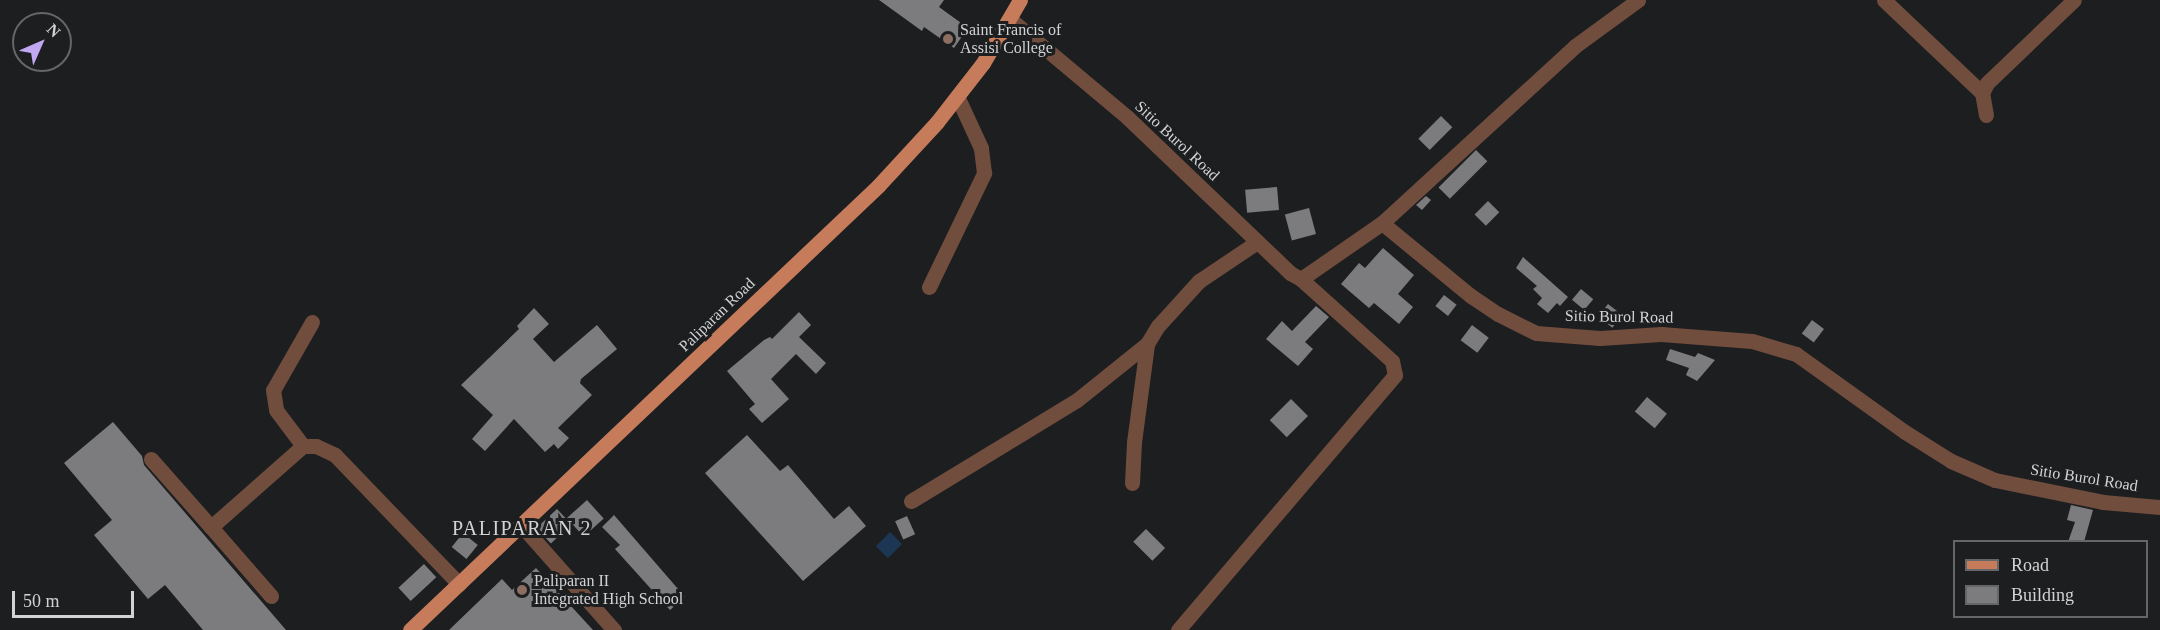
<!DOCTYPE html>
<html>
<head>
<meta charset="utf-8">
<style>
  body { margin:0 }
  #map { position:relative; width:2160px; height:630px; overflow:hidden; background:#1c1e20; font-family:"Times New Roman",serif }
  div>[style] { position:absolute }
  .water>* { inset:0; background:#1c3654; transform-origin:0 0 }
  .building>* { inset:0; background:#7c7c7f; transform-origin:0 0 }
  .minor>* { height:15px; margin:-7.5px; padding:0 7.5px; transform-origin:7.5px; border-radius:7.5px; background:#714d3e }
  .major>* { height:15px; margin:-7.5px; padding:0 7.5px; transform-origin:7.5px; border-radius:7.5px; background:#c67b5b }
  .dots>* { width:16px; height:16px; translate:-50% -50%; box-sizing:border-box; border:3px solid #1c1e20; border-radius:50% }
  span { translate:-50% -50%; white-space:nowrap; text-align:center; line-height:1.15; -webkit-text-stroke:6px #1c1e20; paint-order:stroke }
  .poi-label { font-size:16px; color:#d2d3d5 }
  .left { translate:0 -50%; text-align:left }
  .street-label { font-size:16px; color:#d2d3d5 }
  .quarter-label { font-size:20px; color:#d2d3d5; letter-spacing:1.5px }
  .legend { position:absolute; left:1953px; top:540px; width:195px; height:78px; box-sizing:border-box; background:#1c1e20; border:2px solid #656668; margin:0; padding:8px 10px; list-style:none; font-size:18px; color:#d2d3d5 }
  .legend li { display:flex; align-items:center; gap:12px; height:30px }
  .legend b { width:30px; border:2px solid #656668 }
  .north { position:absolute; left:12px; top:12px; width:60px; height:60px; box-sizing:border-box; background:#1c1e20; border:2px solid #656668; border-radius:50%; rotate:45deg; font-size:16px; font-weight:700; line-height:24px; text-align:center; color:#d2d3d5 }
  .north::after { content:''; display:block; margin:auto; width:21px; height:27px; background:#c2a8f3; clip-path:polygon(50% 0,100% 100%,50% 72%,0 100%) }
  .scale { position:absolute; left:12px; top:591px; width:122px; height:27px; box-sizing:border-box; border:3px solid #d2d3d5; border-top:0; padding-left:8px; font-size:18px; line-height:21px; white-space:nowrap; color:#d2d3d5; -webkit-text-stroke:4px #1c1e20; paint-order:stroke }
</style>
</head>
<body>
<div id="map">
  <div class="water">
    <i style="left:890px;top:532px;width:17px;height:20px;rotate:45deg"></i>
  </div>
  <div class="building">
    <i style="clip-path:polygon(879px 0,944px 0,939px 7px,968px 28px,954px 48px,924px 27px,922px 31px)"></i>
    <i style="left:1441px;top:116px;width:16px;height:32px;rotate:45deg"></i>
    <i style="left:1476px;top:150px;width:16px;height:53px;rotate:45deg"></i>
    <i style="left:1277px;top:187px;width:23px;height:32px;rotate:85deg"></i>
    <i style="clip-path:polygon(1426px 196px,1431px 200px,1422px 210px,1416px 205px)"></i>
    <i style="left:1488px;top:201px;width:16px;height:19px;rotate:45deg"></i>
    <i style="left:1309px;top:208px;width:27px;height:25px;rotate:75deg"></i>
    <i style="clip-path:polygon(1383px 248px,1414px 275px,1398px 294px,1413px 307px,1399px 324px,1374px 303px,1369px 308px,1341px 284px,1359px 263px,1365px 268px)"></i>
    <i style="clip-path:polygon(1523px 257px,1568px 297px,1560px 306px,1557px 303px,1548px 313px,1537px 304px,1542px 298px,1533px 289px,1537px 286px,1516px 268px)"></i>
    <i style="left:1581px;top:289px;width:16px;height:14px;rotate:40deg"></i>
    <i style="left:1444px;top:295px;width:16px;height:14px;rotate:38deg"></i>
    <i style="left:1608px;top:304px;width:18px;height:16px;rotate:38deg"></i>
    <i style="clip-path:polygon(1316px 306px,1329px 317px,1305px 342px,1313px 349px,1298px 366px,1266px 339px,1282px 321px,1292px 331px)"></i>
    <i style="clip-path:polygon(534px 308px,549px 324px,533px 339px,554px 362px,597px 325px,617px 349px,581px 379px,580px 383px,592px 395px,558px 428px,569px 438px,558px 449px,554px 444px,545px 452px,514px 419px,485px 451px,472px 439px,493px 415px,461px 385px,519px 329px,517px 326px)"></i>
    <i style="clip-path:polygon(799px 312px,811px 325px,799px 337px,826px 363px,816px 374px,796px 354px,771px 379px,789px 399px,762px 423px,749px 409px,755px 404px,727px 371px,764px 340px,770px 337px,772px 339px)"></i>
    <i style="left:1812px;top:320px;width:15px;height:17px;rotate:37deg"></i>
    <i style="left:1472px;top:325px;width:21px;height:19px;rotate:37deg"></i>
    <i style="clip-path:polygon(1670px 349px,1695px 357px,1698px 353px,1715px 360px,1697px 381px,1686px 375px,1689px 368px,1666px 360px)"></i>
    <i style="left:1647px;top:397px;width:26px;height:19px;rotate:40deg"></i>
    <i style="left:1291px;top:399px;width:24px;height:30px;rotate:45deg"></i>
    <i style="clip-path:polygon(113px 422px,142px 456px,144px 465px,286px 630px,203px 630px,165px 585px,148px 599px,94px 535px,112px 520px,64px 463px)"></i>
    <i style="clip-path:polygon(747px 435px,780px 471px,788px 465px,834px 519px,849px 506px,866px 526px,803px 581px,705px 473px)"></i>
    <i style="left:587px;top:500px;width:25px;height:27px;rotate:48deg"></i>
    <i style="clip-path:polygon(2071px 505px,2093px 510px,2084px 542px,2068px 542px,2075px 522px,2067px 520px)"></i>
    <i style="left:557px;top:509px;width:21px;height:28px;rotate:47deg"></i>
    <i style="clip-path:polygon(614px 515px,685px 597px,670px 610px,615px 549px,620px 545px,602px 527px)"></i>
    <i style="left:907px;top:516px;width:20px;height:13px;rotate:66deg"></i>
    <i style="left:1146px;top:529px;width:27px;height:18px;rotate:45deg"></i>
    <i style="left:463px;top:533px;width:19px;height:18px;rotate:39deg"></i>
    <i style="left:424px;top:564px;width:18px;height:35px;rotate:47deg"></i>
    <i style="clip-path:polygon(536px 568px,593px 630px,449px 630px,502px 579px,512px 590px)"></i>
  </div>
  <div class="minor">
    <i style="left:1884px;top:0;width:135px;rotate:43.5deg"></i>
    <i style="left:1010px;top:19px;width:153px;rotate:39.9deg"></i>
    <i style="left:1127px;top:117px;width:226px;rotate:43.7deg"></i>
    <i style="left:1290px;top:273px;width:13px;rotate:29deg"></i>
    <i style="left:1301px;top:279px;width:98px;rotate:-34.7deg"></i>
    <i style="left:1382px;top:223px;width:262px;rotate:-42.5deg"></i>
    <i style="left:1575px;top:46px;width:78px;rotate:-36.1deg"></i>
    <i style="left:1986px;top:115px;width:22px;rotate:-100deg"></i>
    <i style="left:1982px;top:93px;width:11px;rotate:-63deg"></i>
    <i style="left:1987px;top:83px;width:120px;rotate:-43.7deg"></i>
    <i style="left:1382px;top:223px;width:115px;rotate:39.4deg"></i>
    <i style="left:1471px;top:296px;width:32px;rotate:34deg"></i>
    <i style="left:1498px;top:314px;width:42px;rotate:26.6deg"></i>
    <i style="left:1536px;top:333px;width:64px;rotate:4.5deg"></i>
    <i style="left:1600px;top:338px;width:61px;rotate:-3.8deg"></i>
    <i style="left:1661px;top:334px;width:91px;rotate:4.4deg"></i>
    <i style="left:1752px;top:341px;width:46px;rotate:16.5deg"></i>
    <i style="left:1796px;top:354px;width:134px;rotate:35.6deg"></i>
    <i style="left:1905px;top:432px;width:54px;rotate:32.2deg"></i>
    <i style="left:1951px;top:461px;width:48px;rotate:23.4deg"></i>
    <i style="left:1995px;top:480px;width:110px;rotate:11.5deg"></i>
    <i style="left:2103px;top:502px;width:57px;rotate:5deg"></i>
    <i style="left:929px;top:287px;width:127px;rotate:-64.2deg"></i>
    <i style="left:984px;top:173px;width:25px;rotate:-97deg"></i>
    <i style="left:981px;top:148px;width:57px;rotate:-114.8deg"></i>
    <i style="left:312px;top:322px;width:78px;rotate:119.8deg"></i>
    <i style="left:273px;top:390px;width:20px;rotate:81deg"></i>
    <i style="left:276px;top:410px;width:45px;rotate:53.1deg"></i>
    <i style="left:303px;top:446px;width:13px"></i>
    <i style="left:316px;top:446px;width:21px;rotate:25deg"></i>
    <i style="left:335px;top:455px;width:179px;rotate:46.1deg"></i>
    <i style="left:151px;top:459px;width:91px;rotate:48.6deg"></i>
    <i style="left:1132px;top:483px;width:41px;rotate:-87.2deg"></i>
    <i style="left:1134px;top:442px;width:99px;rotate:-82.4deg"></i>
    <i style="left:1147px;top:344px;width:21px;rotate:-59deg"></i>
    <i style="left:1158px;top:326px;width:61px;rotate:-47.7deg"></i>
    <i style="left:1199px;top:281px;width:70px;rotate:-33.9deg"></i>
    <i style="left:911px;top:501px;width:194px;rotate:-31.3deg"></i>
    <i style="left:1077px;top:400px;width:90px;rotate:-38.7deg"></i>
    <i style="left:522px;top:526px;width:139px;rotate:48.5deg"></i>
    <i style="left:271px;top:596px;width:91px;rotate:-131deg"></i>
    <i style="left:211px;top:527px;width:123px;rotate:-41.4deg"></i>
    <i style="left:1178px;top:630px;width:335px;rotate:-49.6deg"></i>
    <i style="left:1395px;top:375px;width:14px;rotate:-102deg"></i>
    <i style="left:1392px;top:361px;width:122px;rotate:-138deg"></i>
  </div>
  <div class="major">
    <i style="left:410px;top:630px;width:645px;rotate:-43.49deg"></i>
    <i style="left:878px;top:186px;width:87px;rotate:-47.3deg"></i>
    <i style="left:937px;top:122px;width:75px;rotate:-52.1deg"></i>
    <i style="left:983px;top:63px;width:73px;rotate:-59.6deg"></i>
  </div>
  <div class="dots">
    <i style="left:948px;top:39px;background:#8d6e63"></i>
    <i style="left:522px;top:590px;background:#8d6e63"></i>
  </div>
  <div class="poi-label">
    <span class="left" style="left:960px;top:39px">Saint Francis of<br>Assisi College</span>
    <span class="left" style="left:534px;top:590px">Paliparan II<br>Integrated High School</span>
  </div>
  <div class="street-label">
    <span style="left:1177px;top:141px;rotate:43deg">Sitio Burol Road</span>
    <span style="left:717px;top:315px;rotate:-44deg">Paliparan Road</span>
    <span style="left:1619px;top:317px;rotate:1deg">Sitio Burol Road</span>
    <span style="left:2084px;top:478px;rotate:9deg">Sitio Burol Road</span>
  </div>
  <div class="quarter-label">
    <span style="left:522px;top:528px">PALIPARAN 2</span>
  </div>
  <ul class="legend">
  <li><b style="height:8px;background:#c67b5b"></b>Road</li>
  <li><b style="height:16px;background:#7c7c7f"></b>Building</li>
  </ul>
  <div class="north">N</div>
  <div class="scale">50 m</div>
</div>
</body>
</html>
